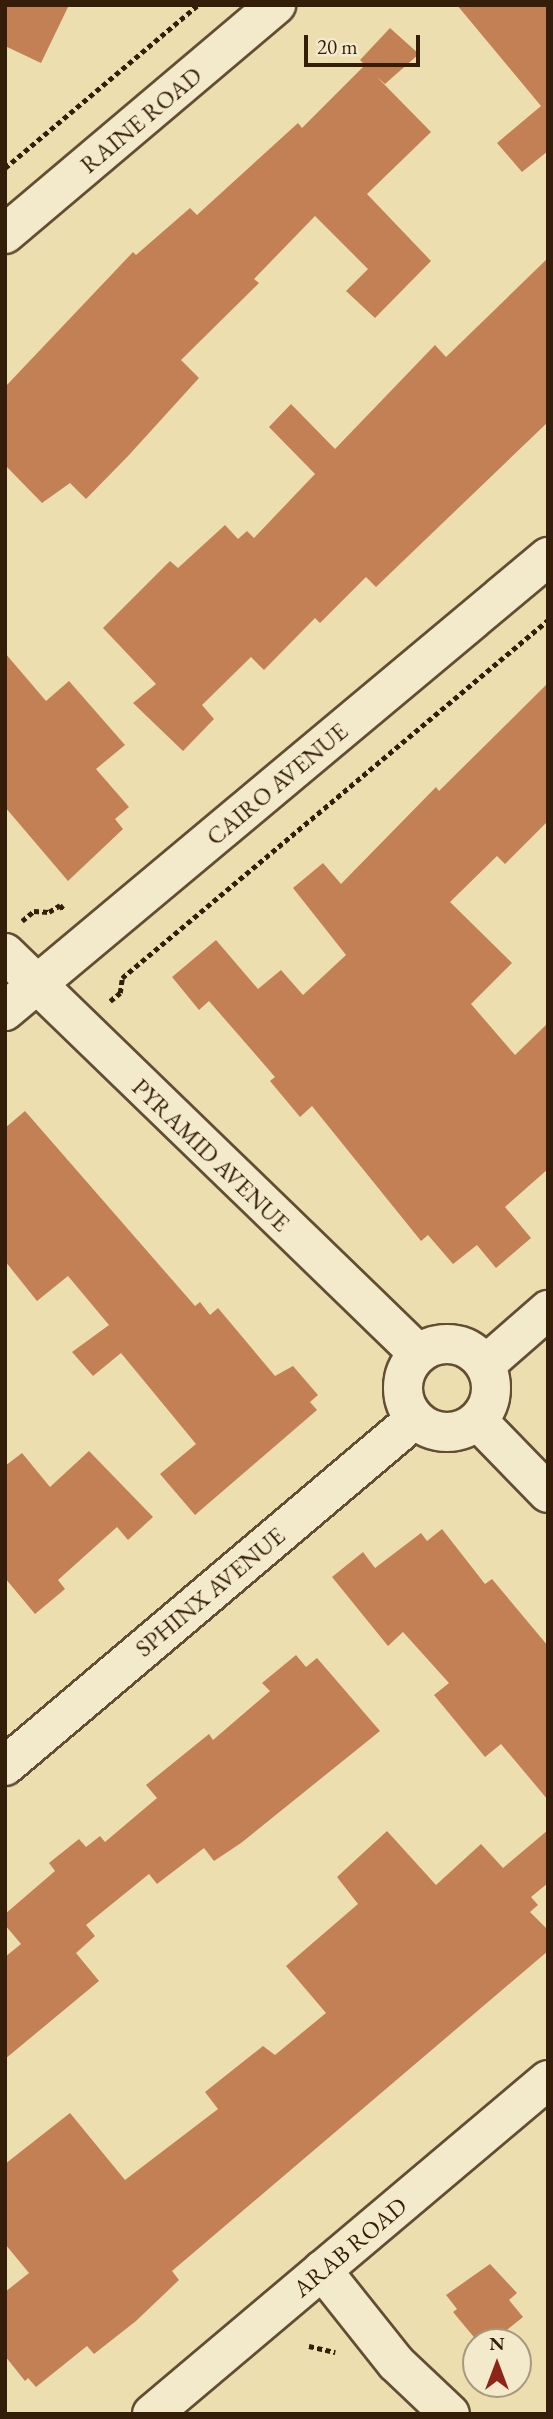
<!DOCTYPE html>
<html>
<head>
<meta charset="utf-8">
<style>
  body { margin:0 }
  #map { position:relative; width:553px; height:2419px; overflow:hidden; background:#ecdeaf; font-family:"EB Garamond",serif }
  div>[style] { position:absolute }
  .building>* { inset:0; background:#c48055 }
  .path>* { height:4.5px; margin-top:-2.25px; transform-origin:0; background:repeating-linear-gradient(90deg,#341e0a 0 5px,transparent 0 8.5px) }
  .roads { filter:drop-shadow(2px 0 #624e33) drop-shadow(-2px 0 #624e33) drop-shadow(0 2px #624e33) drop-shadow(0 -2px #624e33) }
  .minor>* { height:38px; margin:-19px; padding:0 19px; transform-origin:19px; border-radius:19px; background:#f3eacb }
  .tertiary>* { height:38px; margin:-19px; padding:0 19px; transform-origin:19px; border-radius:19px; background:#f3eacb }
  .tertiary>.ring { margin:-19px; padding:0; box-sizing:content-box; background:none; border:38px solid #f3eacb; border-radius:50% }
  span { translate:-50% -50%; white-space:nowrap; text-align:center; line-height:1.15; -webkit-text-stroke:6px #f3eacb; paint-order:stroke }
  .street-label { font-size:24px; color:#341e0a }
  .frame { position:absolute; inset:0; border:7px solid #341e0a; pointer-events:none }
  .north { position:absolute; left:462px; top:2328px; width:70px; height:70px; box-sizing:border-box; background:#f3eacb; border:2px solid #a7987e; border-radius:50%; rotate:0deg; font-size:19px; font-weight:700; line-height:28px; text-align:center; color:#341e0a }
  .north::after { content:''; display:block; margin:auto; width:24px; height:32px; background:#8f2418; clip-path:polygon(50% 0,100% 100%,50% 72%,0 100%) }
  .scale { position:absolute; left:304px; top:35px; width:116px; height:32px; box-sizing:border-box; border:4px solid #341e0a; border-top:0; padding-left:9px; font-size:21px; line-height:24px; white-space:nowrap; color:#341e0a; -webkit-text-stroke:5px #f3eacb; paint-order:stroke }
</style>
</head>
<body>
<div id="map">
  <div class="building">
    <i style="clip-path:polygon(5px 5px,69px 5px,41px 63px,5px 46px)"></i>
    <i style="clip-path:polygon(457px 5px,548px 5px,548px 151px,522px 172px,497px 143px,541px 106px)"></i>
    <i style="clip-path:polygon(390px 28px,419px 54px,385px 84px,377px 77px,431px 132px,367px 194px,431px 261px,375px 318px,346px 291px,368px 269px,315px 216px,254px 279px,259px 283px,181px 360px,199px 378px,129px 455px,86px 499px,70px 483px,42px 503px,5px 465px,5px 387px,133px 252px,136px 255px,190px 208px,197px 215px,298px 123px,302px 128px,365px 65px,360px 60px)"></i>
    <i style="clip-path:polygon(548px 258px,548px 422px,376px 587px,366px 577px,320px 623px,315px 618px,264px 670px,251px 657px,202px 705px,214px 719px,183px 751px,133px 703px,156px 684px,103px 628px,170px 561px,178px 568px,225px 525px,238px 539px,247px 531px,254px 538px,315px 474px,269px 427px,291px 404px,335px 449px,435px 345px,446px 357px)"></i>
    <i style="clip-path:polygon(5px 653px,46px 701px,69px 681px,125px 745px,96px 769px,129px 807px,115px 819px,123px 829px,68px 881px,5px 807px)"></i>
    <i style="clip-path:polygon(548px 683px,548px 821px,505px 864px,497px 856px,450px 902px,512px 963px,471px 1004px,515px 1055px,548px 1023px,548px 1169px,505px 1207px,531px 1238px,496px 1268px,477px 1245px,453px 1264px,428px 1235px,421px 1241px,312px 1106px,300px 1117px,270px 1081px,275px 1077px,209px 1001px,199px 1010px,172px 977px,216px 940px,258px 989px,281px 970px,303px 995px,346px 955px,293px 888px,323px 863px,341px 884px,436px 787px,439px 791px)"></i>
    <i style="clip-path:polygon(25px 1111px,195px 1306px,200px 1302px,210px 1315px,218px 1308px,275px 1376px,293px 1366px,318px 1395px,310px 1402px,317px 1410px,195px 1515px,160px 1474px,196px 1444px,121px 1353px,93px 1376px,72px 1352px,109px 1325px,68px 1276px,37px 1301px,5px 1261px,5px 1128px)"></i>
    <i style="clip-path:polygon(89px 1451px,153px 1517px,128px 1540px,117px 1527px,58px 1580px,65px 1589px,35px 1614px,5px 1578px,5px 1466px,22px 1453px,50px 1487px)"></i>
    <i style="clip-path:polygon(442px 1529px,485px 1584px,492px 1579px,548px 1646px,548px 1800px,501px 1744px,485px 1757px,434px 1695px,449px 1683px,403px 1632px,388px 1646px,332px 1577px,363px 1552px,375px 1568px,421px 1533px,427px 1541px)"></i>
    <i style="clip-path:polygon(296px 1655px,306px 1667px,317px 1658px,380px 1731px,241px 1843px,214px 1861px,204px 1848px,157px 1884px,149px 1874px,86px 1925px,95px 1936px,76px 1953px,99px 1981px,5px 2059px,5px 1957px,21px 1944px,5px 1925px,5px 1914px,55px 1871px,49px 1863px,79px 1839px,86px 1847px,100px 1836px,105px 1842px,157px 1798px,146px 1785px,209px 1734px,213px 1740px,270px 1691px,262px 1683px)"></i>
    <i style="clip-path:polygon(548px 1830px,548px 1883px,531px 1897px,538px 1905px,530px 1912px,548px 1930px,548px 1951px,172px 2271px,179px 2280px,136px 2321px,94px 2354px,87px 2346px,36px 2387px,28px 2378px,25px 2381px,5px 2356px,5px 2292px,29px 2273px,5px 2244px,5px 2164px,70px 2113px,125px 2180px,218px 2109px,205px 2092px,263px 2046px,275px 2055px,326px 2013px,286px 1966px,358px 1904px,337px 1877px,387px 1831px,436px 1885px,481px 1844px,503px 1868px)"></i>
    <i style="clip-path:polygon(490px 2264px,517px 2293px,509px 2300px,523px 2317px,492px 2342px,478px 2342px,453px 2312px,457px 2309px,446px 2295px)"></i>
  </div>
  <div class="path">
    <i style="left:5px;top:168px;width:253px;rotate:-40.2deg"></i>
    <i style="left:22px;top:921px;width:16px;rotate:-40deg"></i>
    <i style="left:34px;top:911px;width:15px;rotate:4deg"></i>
    <i style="left:49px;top:912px;width:13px;rotate:-32deg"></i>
    <i style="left:60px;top:905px;width:6px;rotate:51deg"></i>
    <i style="left:110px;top:1001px;width:13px;rotate:-39deg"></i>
    <i style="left:120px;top:993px;width:15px;rotate:-82deg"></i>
    <i style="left:122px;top:978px;width:556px;rotate:-40.04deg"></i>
    <i style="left:309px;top:2346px;width:27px;rotate:13deg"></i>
  </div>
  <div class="roads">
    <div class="minor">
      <i style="left:5px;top:234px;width:355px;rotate:-40.2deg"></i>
      <i style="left:5px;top:953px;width:576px;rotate:44.09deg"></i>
      <i style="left:5px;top:1011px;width:708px;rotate:-39.9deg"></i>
      <i style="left:478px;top:1421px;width:100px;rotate:45.8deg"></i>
      <i style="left:322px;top:2270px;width:119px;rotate:51.5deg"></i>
      <i style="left:396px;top:2363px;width:74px;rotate:43.4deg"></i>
      <i style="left:152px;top:2414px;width:518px;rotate:-40.15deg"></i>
    </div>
    <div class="tertiary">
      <i class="ring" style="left:403px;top:1344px;width:50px;height:50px"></i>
      <i style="left:485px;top:1365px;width:84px;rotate:-41.1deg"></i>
      <i style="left:5px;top:1766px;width:537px;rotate:-40.24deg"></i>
    </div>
  </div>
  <div class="street-label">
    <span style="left:141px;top:120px;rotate:-40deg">RAINE ROAD</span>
    <span style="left:277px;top:784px;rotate:-40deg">CAIRO AVENUE</span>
    <span style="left:211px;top:1155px;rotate:44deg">PYRAMID AVENUE</span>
    <span style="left:210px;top:1592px;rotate:-40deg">SPHINX AVENUE</span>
    <span style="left:350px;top:2247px;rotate:-40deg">ARAB ROAD</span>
  </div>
  <div class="frame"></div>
  <div class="north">N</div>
  <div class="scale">20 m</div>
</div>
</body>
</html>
